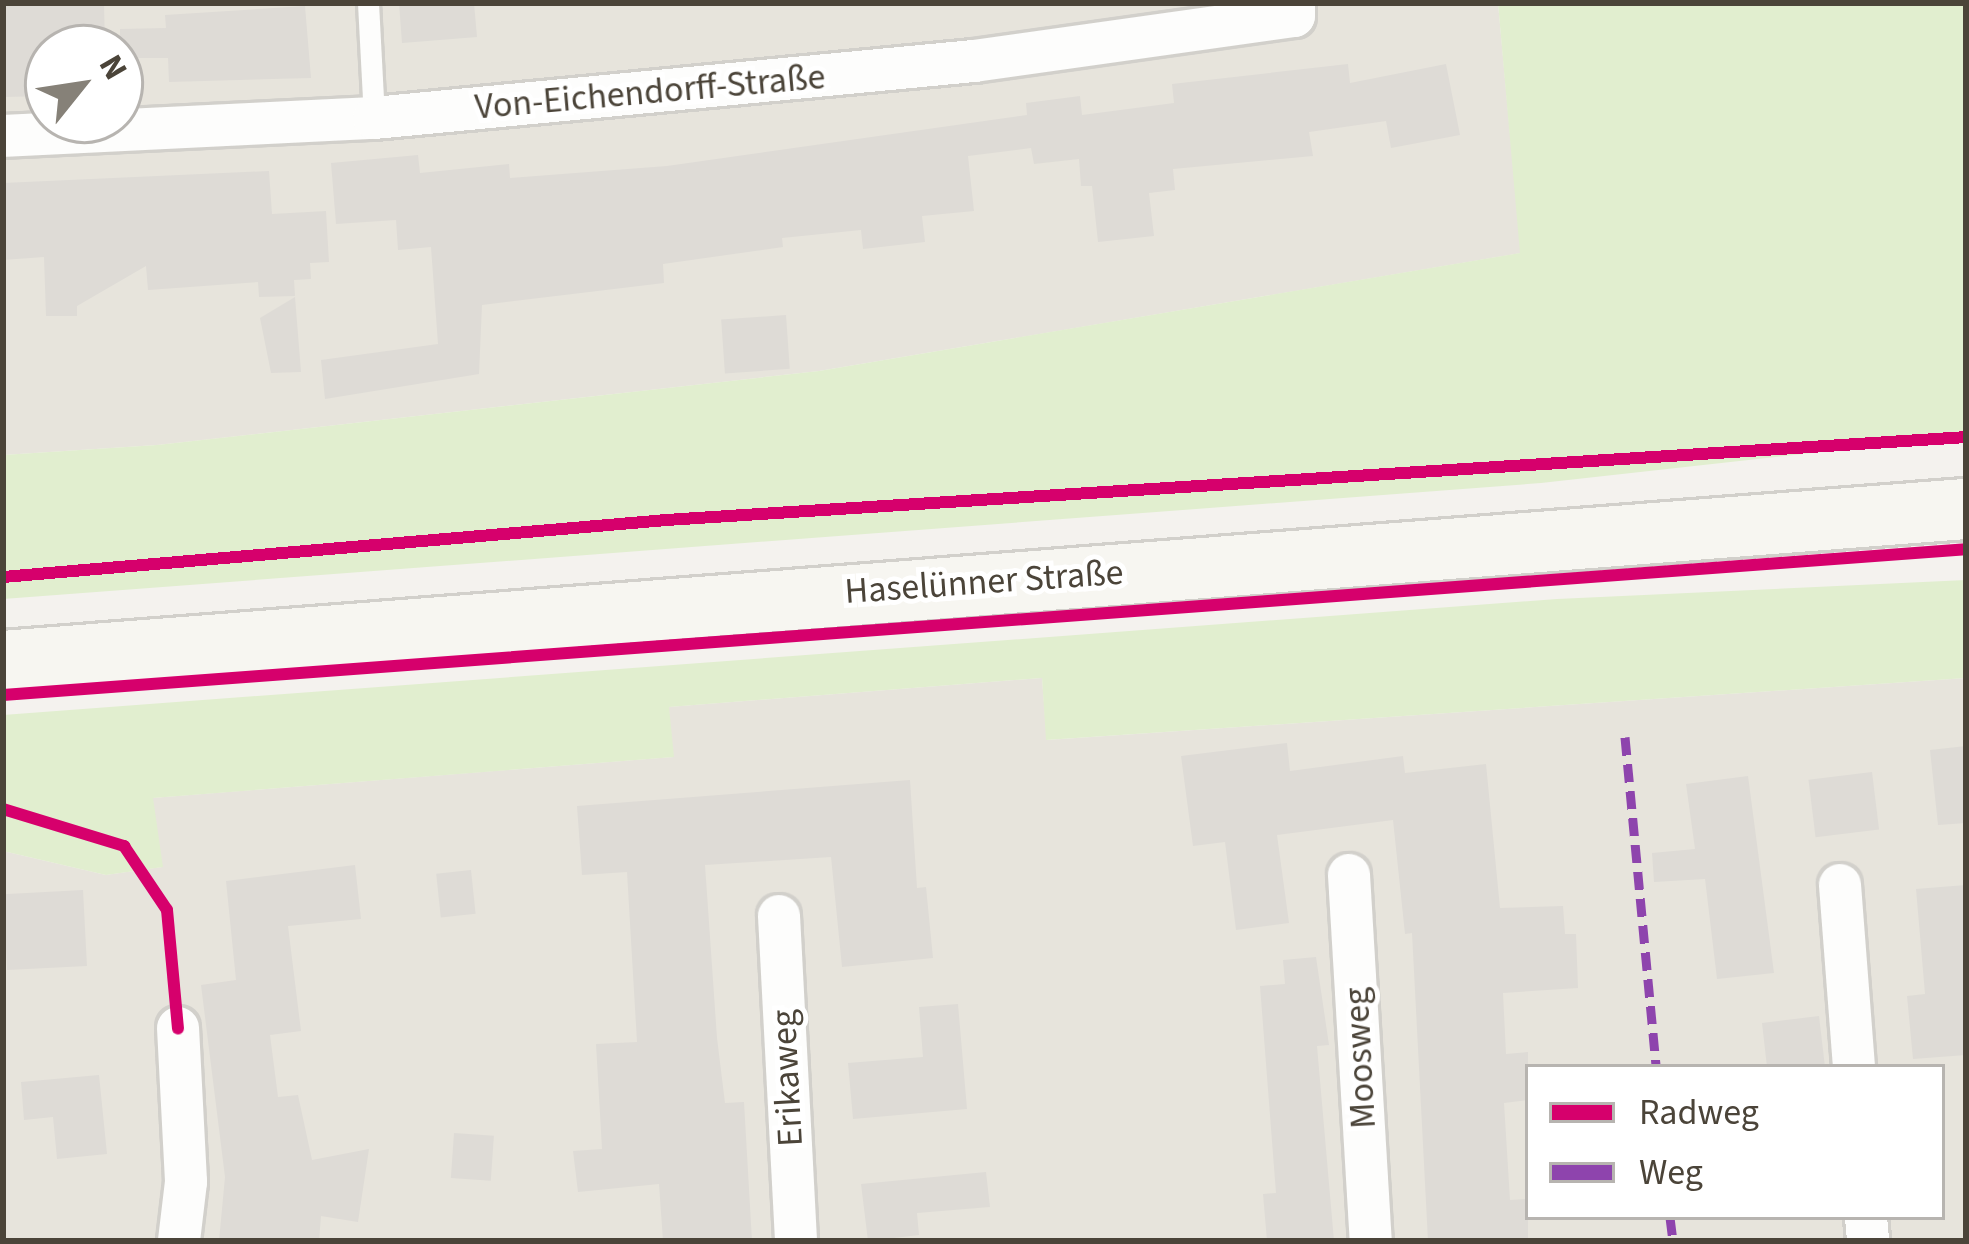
<!DOCTYPE html>
<html>
<head>
<meta charset="utf-8">
<style>
  body { margin:0 }
  #map { position:relative; width:1969px; height:1244px; overflow:hidden; background:#f4f2ee; font-family:"Source Sans 3",sans-serif }
  div>[style] { position:absolute }
  .residential>* { inset:0; background:#e7e4dc }
  .green>* { inset:0; background:#e1eecf }
  .building>* { inset:0; background:#dedbd6; transform-origin:0 0 }
  .roads { filter:drop-shadow(3px 0 #d2d0cb) drop-shadow(-3px 0 #d2d0cb) drop-shadow(0 3px #d2d0cb) drop-shadow(0 -3px #d2d0cb) }
  .lane>* { height:21px; margin:-10.5px; padding:0 10.5px; transform-origin:10.5px; border-radius:10.5px; background:#fdfdfc }
  .street>* { height:42px; margin:-21px; padding:0 21px; transform-origin:21px; border-radius:21px; background:#fdfdfc }
  .secondary>* { height:60px; margin:-30px; padding:0 30px; transform-origin:30px; border-radius:30px; background:#f7f6f1 }
  .quiet>* { height:9px; margin-top:-4.5px; transform-origin:0; background:repeating-linear-gradient(90deg,#8e44ad 0 18px,transparent 0 27px) }
  .cycleway>* { height:12px; margin:-6px; padding:0 6px; transform-origin:6px; border-radius:6px; background:#d6006c }
  span { translate:-50% -50%; white-space:nowrap; text-align:center; line-height:1.15; -webkit-text-stroke:10px #fff; paint-order:stroke }
  .street-label { font-size:36px; color:#4b4439 }
  .frame { position:absolute; inset:0; border:6px solid #4b4439; pointer-events:none }
  .legend { position:absolute; left:1525px; top:1064px; width:420px; height:156px; box-sizing:border-box; background:#fff; border:3px solid #b7b4b0; margin:0; padding:15px 21px; list-style:none; font-size:36px; color:#4b4439 }
  .legend li { display:flex; align-items:center; gap:24px; height:60px }
  .legend b { width:60px; border:3px solid #b7b4b0 }
  .north { position:absolute; left:24px; top:24px; width:120px; height:120px; box-sizing:border-box; background:#fff; border:3px solid #b7b4b0; border-radius:50%; rotate:60deg; font-size:33px; font-weight:700; line-height:48px; text-align:center; color:#4b4439 }
  .north::after { content:''; display:block; margin:auto; width:42px; height:54px; background:#868178; clip-path:polygon(50% 0,100% 100%,50% 72%,0 100%) }
</style>
</head>
<body>
<div id="map">
  <div class="residential">
    <i style="clip-path:polygon(evenodd,3px 3px,1498px 3px,1521px 253px,819px 371px,157px 445px,3px 455px,3px 3px,48px 48px,120px 48px,120px 120px,48px 120px,48px 48px)"></i>
    <i style="clip-path:polygon(evenodd,1042px 678px,1047px 740px,1966px 678px,1966px 1241px,3px 1241px,3px 851px,106px 875px,162px 867px,152px 798px,673px 757px,668px 707px,1042px 678px,1528px 1067px,1942px 1067px,1942px 1217px,1528px 1217px,1528px 1067px)"></i>
  </div>
  <div class="green">
    <i style="clip-path:polygon(1498px 3px,1966px 3px,1966px 436px,1541px 483px,3px 599px,3px 455px,157px 445px,819px 371px,1520px 253px)"></i>
    <i style="clip-path:polygon(1966px 580px,1966px 678px,1046px 740px,1042px 678px,669px 707px,674px 757px,153px 798px,163px 867px,106px 875px,3px 851px,3px 715px,1557px 599px)"></i>
  </div>
  <div class="building">
    <i style="clip-path:polygon(5px 3px,104px 3px,105px 48px,48px 48px,48px 96px,3px 97px)"></i>
    <i style="clip-path:polygon(399px 3px,474px 3px,477px 37px,402px 43px)"></i>
    <i style="clip-path:polygon(305px 6px,311px 78px,169px 82px,168px 58px,120px 58px,120px 29px,166px 28px,165px 15px)"></i>
    <i style="clip-path:polygon(1348px 64px,1350px 83px,1446px 64px,1460px 135px,1391px 148px,1386px 121px,1309px 132px,1313px 156px,1173px 169px,1175px 190px,1149px 193px,1154px 236px,1098px 242px,1092px 186px,1081px 186px,1079px 159px,1034px 164px,1031px 148px,968px 156px,974px 211px,922px 216px,925px 242px,863px 249px,861px 230px,782px 238px,783px 247px,663px 264px,664px 283px,482px 305px,479px 374px,325px 399px,321px 360px,438px 344px,431px 247px,398px 250px,396px 220px,336px 224px,331px 163px,418px 155px,420px 173px,509px 164px,510px 178px,667px 166px,1027px 115px,1026px 103px,1080px 96px,1082px 115px,1174px 103px,1172px 84px)"></i>
    <i style="clip-path:polygon(269px 171px,272px 214px,326px 211px,329px 262px,310px 263px,311px 279px,294px 280px,295px 296px,259px 297px,258px 282px,148px 290px,146px 266px,77px 306px,77px 316px,46px 316px,44px 257px,3px 260px,3px 183px)"></i>
    <i style="clip-path:polygon(295px 297px,301px 372px,271px 373px,260px 318px)"></i>
    <i style="left:786px;top:315px;width:54px;height:65px;rotate:86deg"></i>
    <i style="clip-path:polygon(1287px 743px,1290px 771px,1403px 756px,1405px 773px,1486px 764px,1500px 908px,1563px 906px,1565px 934px,1576px 934px,1578px 988px,1503px 993px,1506px 1054px,1528px 1052px,1528px 1100px,1504px 1103px,1510px 1200px,1528px 1199px,1528px 1241px,1428px 1241px,1412px 933px,1405px 934px,1393px 820px,1277px 835px,1289px 923px,1236px 930px,1225px 842px,1193px 846px,1181px 756px)"></i>
    <i style="clip-path:polygon(1966px 746px,1966px 823px,1938px 825px,1930px 750px)"></i>
    <i style="left:1872px;top:772px;width:58px;height:64px;rotate:83deg"></i>
    <i style="clip-path:polygon(1748px 776px,1774px 973px,1717px 979px,1705px 879px,1654px 882px,1652px 853px,1695px 849px,1686px 784px)"></i>
    <i style="clip-path:polygon(910px 780px,917px 888px,926px 887px,933px 958px,842px 967px,831px 857px,705px 865px,717px 1038px,725px 1103px,744px 1102px,752px 1241px,663px 1241px,659px 1184px,578px 1192px,573px 1151px,602px 1149px,596px 1044px,637px 1042px,627px 872px,582px 875px,577px 806px)"></i>
    <i style="clip-path:polygon(355px 865px,361px 919px,288px 926px,301px 1031px,270px 1035px,278px 1097px,298px 1095px,312px 1160px,369px 1149px,358px 1222px,321px 1216px,319px 1241px,219px 1241px,225px 1177px,201px 985px,236px 980px,226px 881px)"></i>
    <i style="left:471px;top:870px;width:44px;height:35px;rotate:84deg"></i>
    <i style="clip-path:polygon(1966px 885px,1966px 1055px,1913px 1059px,1907px 996px,1925px 994px,1916px 889px)"></i>
    <i style="left:83px;top:890px;width:76px;height:80px;rotate:87deg"></i>
    <i style="clip-path:polygon(1316px 957px,1329px 1045px,1317px 1046px,1334px 1241px,1267px 1241px,1263px 1194px,1276px 1193px,1260px 986px,1285px 984px,1283px 960px)"></i>
    <i style="clip-path:polygon(958px 1004px,967px 1109px,853px 1119px,848px 1063px,923px 1057px,919px 1007px)"></i>
    <i style="clip-path:polygon(1819px 1016px,1825px 1067px,1767px 1067px,1762px 1023px)"></i>
    <i style="clip-path:polygon(99px 1075px,107px 1154px,57px 1159px,53px 1117px,24px 1120px,21px 1082px)"></i>
    <i style="left:454px;top:1133px;width:40px;height:45px;rotate:4deg"></i>
    <i style="clip-path:polygon(986px 1172px,990px 1207px,917px 1213px,919px 1235px,868px 1241px,861px 1184px)"></i>
  </div>
  <div class="roads">
    <div class="lane">
      <i style="left:368px;top:3px;width:115px;rotate:87deg"></i>
    </div>
    <div class="street">
      <i style="left:3px;top:136px;width:371px;rotate:-2.8deg"></i>
      <i style="left:374px;top:118px;width:603px;rotate:-5.43deg"></i>
      <i style="left:974px;top:61px;width:323px;rotate:-8deg"></i>
      <i style="left:1294px;top:16px;width:13px;rotate:-90deg"></i>
      <i style="left:1349px;top:875px;width:367px;rotate:86.6deg"></i>
      <i style="left:1840px;top:885px;width:183px;rotate:85.6deg"></i>
      <i style="left:779px;top:916px;width:325px;rotate:87deg"></i>
      <i style="left:178px;top:1028px;width:154px;rotate:87deg"></i>
      <i style="left:186px;top:1182px;width:59px;rotate:96.8deg"></i>
      <i style="left:1866px;top:1217px;width:24px;rotate:85deg"></i>
    </div>
    <div class="secondary">
      <i style="left:3px;top:661px;width:1969px;rotate:-4.43deg"></i>
    </div>
  </div>
  <div class="quiet">
    <i style="left:1625px;top:737px;width:331px;rotate:84.6deg"></i>
    <i style="left:1670px;top:1217px;width:24px;rotate:83deg"></i>
  </div>
  <div class="cycleway">
    <i style="left:3px;top:577px;width:665px;rotate:-4.91deg"></i>
    <i style="left:666px;top:520px;width:1303px;rotate:-3.65deg"></i>
    <i style="left:3px;top:695px;width:1968px;rotate:-4.25deg"></i>
    <i style="left:3px;top:809px;width:127px;rotate:17deg"></i>
    <i style="left:124px;top:846px;width:77px;rotate:56.1deg"></i>
    <i style="left:167px;top:910px;width:119px;rotate:84.7deg"></i>
  </div>
  <div class="street-label">
    <span style="left:650px;top:92px;rotate:-5deg">Von-Eichendorff-Straße</span>
    <span style="left:984px;top:582px;rotate:-4deg">Haselünner Straße</span>
    <span style="left:1360px;top:1058px;rotate:-93deg">Moosweg</span>
    <span style="left:787px;top:1078px;rotate:-93deg">Erikaweg</span>
  </div>
  <div class="frame"></div>
  <ul class="legend">
  <li><b style="height:15px;background:#d6006c"></b>Radweg</li>
  <li><b style="height:15px;background:#8e44ad"></b>Weg</li>
  </ul>
  <div class="north">N</div>
</div>
</body>
</html>
